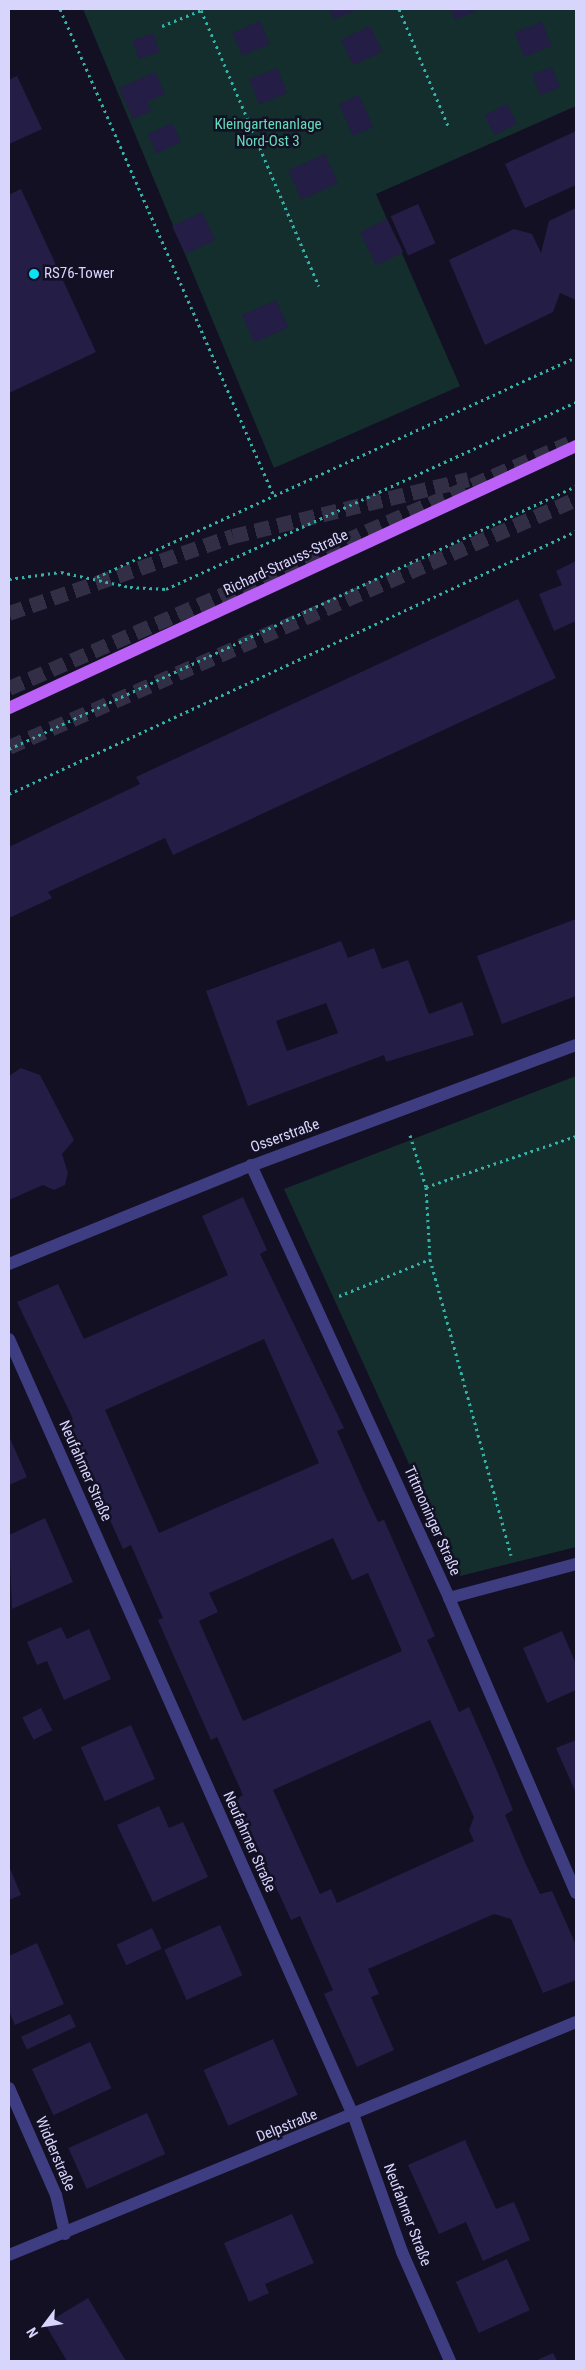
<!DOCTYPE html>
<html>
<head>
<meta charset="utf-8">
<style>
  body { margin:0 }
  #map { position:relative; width:585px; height:2370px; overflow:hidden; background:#131024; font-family:"Roboto Condensed",sans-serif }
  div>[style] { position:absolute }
  .green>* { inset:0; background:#132e2c }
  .building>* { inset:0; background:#241d45; transform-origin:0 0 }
  .highway-tunnel>* { height:15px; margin-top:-7.5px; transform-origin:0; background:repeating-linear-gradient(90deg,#312e45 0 15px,transparent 0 23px) }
  .path>* { height:3px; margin-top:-1.5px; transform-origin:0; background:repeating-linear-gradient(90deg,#34b2a7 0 2.5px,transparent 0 6.5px) }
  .minor>* { height:12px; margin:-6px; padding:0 6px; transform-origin:6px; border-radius:6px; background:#3e3d81 }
  .major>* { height:12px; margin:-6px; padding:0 6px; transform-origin:6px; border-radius:6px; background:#bc61f8 }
  .dots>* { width:14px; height:14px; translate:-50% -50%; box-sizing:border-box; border:2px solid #131024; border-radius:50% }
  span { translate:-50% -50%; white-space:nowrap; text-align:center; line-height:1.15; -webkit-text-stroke:5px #131024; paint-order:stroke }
  .park-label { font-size:15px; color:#64dbba }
  .poi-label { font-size:15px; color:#d8d5fd }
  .left { translate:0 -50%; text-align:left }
  .street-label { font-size:15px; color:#d8d5fd }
  .frame { position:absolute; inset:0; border:10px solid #d8d5fd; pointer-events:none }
  .north { position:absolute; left:20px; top:2300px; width:50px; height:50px; -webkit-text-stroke:4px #131024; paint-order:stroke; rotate:239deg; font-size:14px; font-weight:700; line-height:20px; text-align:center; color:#d8d5fd }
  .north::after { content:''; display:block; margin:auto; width:18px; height:22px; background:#d8d5fd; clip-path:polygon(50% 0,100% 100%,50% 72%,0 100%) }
</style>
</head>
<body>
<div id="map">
  <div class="green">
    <i style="clip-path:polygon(83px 9px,576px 9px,576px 106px,376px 194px,460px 386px,274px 468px)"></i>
    <i style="clip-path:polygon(576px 1076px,576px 1547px,460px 1576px,284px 1189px)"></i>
  </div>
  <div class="building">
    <i style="clip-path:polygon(330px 9px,359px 9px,334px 19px)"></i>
    <i style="clip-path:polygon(451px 9px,476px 9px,476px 11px,455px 20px)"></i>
    <i style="left:260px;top:21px;width:25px;height:30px;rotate:67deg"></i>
    <i style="left:542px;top:22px;width:26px;height:29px;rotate:69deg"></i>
    <i style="left:370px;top:26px;width:28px;height:32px;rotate:64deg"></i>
    <i style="left:153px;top:33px;width:20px;height:22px;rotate:70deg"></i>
    <i style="left:552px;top:67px;width:22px;height:21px;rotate:69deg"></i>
    <i style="left:277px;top:68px;width:27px;height:30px;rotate:68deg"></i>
    <i style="clip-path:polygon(155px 72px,165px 94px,147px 102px,151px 111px,133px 119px,119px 88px)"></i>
    <i style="clip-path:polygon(17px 76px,42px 129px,9px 144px,9px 80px)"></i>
    <i style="left:359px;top:95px;width:35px;height:22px;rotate:66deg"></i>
    <i style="left:507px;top:104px;width:22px;height:25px;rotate:63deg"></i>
    <i style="left:172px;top:123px;width:21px;height:27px;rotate:65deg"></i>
    <i style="clip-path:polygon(576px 131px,576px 185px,525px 208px,505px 164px)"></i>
    <i style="left:325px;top:154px;width:32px;height:40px;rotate:66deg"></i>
    <i style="clip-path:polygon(21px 189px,96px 352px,9px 393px,9px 195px)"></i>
    <i style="left:418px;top:204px;width:43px;height:30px;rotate:66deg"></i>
    <i style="clip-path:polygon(576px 208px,576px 300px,560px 293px,553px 312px,485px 345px,449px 260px,514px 229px,532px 234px,541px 253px,549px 221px)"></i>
    <i style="left:202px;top:212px;width:31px;height:33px;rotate:65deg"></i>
    <i style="left:387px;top:219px;width:37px;height:30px;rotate:64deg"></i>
    <i style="left:276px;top:300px;width:30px;height:37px;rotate:66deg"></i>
    <i style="clip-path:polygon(576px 561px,576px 621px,554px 631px,539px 594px,562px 585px,556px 571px)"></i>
    <i style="clip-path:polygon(518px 599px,556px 678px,173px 855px,165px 838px,48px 892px,52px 898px,9px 918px,9px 847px,140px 784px,136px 777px)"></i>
    <i style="clip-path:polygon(576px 919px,576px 996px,502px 1024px,477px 956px)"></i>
    <i style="clip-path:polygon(evenodd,341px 941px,348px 958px,374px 948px,382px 969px,408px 960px,429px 1014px,462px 1002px,474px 1035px,386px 1062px,384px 1055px,248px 1106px,206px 991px,341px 941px,326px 1003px,338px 1033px,287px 1051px,276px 1021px,326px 1003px)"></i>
    <i style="clip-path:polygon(21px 1068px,40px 1075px,74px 1140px,62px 1154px,68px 1173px,65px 1185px,54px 1190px,43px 1185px,9px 1200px,9px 1076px)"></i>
    <i style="clip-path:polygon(evenodd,243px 1197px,267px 1250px,260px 1254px,344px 1428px,337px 1431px,360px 1483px,378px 1522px,384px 1520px,435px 1636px,427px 1640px,459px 1712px,469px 1707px,495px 1766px,513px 1810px,505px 1815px,524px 1860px,540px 1894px,552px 1891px,576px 1945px,576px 1980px,543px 1993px,511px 1919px,494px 1914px,368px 1969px,379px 1994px,371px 1997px,394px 2050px,357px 2067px,324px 1994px,333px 1990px,300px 1916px,291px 1920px,236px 1799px,243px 1795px,217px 1737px,211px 1740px,183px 1677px,158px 1620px,163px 1618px,131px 1545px,123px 1549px,66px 1422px,73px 1419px,17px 1302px,58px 1284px,84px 1339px,228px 1275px,202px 1216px,243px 1197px,264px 1339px,319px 1463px,159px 1533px,105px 1410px,264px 1339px,243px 1197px,333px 1538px,352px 1580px,368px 1573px,402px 1651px,243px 1721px,199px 1621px,218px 1612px,209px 1593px,333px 1538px,243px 1197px,430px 1720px,474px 1817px,469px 1830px,474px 1841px,337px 1903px,331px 1889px,320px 1894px,273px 1790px,430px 1720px)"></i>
    <i style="clip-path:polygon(9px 1436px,27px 1477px,9px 1485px)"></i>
    <i style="clip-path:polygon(45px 1518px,73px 1582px,12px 1609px,9px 1535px)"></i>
    <i style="clip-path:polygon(61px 1627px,67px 1639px,89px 1629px,111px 1679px,64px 1700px,47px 1661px,37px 1665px,27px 1642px)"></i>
    <i style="clip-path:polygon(562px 1631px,576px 1664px,576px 1690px,547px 1703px,523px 1648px)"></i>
    <i style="left:41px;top:1708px;width:25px;height:21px;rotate:63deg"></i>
    <i style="left:131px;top:1725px;width:59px;height:55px;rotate:66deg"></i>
    <i style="clip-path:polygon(576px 1740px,576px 1793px,556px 1748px)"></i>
    <i style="clip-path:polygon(159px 1806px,169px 1828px,183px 1822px,208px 1877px,153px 1902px,117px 1825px)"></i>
    <i style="clip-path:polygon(9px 1866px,21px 1895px,9px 1900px)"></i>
    <i style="left:220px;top:1925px;width:55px;height:61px;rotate:66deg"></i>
    <i style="left:152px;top:1928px;width:23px;height:39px;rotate:65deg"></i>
    <i style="clip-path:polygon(37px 1943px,64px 2004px,15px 2025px,9px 2011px,9px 1956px)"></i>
    <i style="left:70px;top:2014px;width:14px;height:54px;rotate:65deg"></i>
    <i style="left:273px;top:2039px;width:61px;height:76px;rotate:66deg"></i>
    <i style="left:90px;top:2042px;width:51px;height:64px;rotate:65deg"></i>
    <i style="left:147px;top:2113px;width:45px;height:86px;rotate:66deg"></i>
    <i style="clip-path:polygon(465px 2140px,496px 2209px,514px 2202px,530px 2240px,483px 2261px,466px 2222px,439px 2234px,408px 2165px)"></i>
    <i style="clip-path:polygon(292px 2214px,314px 2263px,265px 2284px,269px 2293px,249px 2302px,224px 2243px)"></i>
    <i style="left:507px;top:2259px;width:56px;height:56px;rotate:66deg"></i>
    <i style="clip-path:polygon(88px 2298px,126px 2361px,67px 2361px,45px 2324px)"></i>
    <i style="clip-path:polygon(553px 2353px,557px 2361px,535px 2361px)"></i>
  </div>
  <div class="highway-tunnel">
    <i style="left:9px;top:613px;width:237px;rotate:-19deg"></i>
    <i style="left:233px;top:536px;width:242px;rotate:-13.6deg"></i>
    <i style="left:9px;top:688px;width:611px;rotate:-23.63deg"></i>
    <i style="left:9px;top:747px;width:619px;rotate:-23.62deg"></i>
  </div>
  <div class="path">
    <i style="left:60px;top:9px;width:532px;rotate:66.28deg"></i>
    <i style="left:399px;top:9px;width:129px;rotate:67.2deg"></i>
    <i style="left:201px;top:10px;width:300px;rotate:66.9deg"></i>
    <i style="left:162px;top:26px;width:45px;rotate:-22deg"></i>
    <i style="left:97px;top:577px;width:527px;rotate:-24.67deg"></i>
    <i style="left:9px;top:579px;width:52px;rotate:-7.7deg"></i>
    <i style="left:61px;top:572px;width:71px;rotate:12.3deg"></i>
    <i style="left:130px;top:587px;width:36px;rotate:3deg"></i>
    <i style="left:166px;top:589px;width:451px;rotate:-24.5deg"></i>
    <i style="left:9px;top:749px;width:625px;rotate:-24.88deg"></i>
    <i style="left:9px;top:794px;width:625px;rotate:-24.88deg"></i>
    <i style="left:410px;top:1135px;width:54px;rotate:72.9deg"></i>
    <i style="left:426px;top:1187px;width:72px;rotate:86.8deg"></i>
    <i style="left:430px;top:1259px;width:307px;rotate:74.7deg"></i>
    <i style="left:426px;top:1187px;width:158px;rotate:-18.8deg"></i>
    <i style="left:339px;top:1296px;width:98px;rotate:-22.1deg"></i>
  </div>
  <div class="minor">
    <i style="left:251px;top:1165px;width:476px;rotate:65.4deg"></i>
    <i style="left:449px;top:1598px;width:321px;rotate:66.7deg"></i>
    <i style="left:9px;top:1264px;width:249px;rotate:-22.1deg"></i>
    <i style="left:240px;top:1170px;width:358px;rotate:-20.4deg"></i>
    <i style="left:9px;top:1339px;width:851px;rotate:66.09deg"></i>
    <i style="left:354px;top:2117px;width:143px;rotate:70.4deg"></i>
    <i style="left:402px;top:2252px;width:119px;rotate:66.2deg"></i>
    <i style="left:449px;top:1598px;width:131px;rotate:-15deg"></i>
    <i style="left:9px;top:2088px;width:117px;rotate:66.3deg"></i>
    <i style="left:56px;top:2195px;width:40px;rotate:77deg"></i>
    <i style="left:9px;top:2255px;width:613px;rotate:-22.34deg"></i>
  </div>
  <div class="major">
    <i style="left:9px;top:708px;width:625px;rotate:-24.8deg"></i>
  </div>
  <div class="dots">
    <i style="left:34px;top:274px;background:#0ae3f4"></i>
  </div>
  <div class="park-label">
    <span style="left:268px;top:133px">Kleingartenanlage<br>Nord-Ost 3</span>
  </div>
  <div class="poi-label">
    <span class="left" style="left:44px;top:274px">RS76-Tower</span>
  </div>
  <div class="street-label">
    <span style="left:286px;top:563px;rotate:-25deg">Richard-Strauss-Straße</span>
    <span style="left:285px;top:1136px;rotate:-20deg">Osserstraße</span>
    <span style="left:85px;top:1471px;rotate:66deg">Neufahrner Straße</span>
    <span style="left:432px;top:1521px;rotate:66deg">Tittmoninger Straße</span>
    <span style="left:249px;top:1842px;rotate:66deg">Neufahrner Straße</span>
    <span style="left:287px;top:2126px;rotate:-22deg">Delpstraße</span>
    <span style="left:55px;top:2154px;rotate:67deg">Widderstraße</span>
    <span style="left:407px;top:2215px;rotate:69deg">Neufahrner Straße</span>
  </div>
  <div class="frame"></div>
  <div class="north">N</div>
</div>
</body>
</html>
